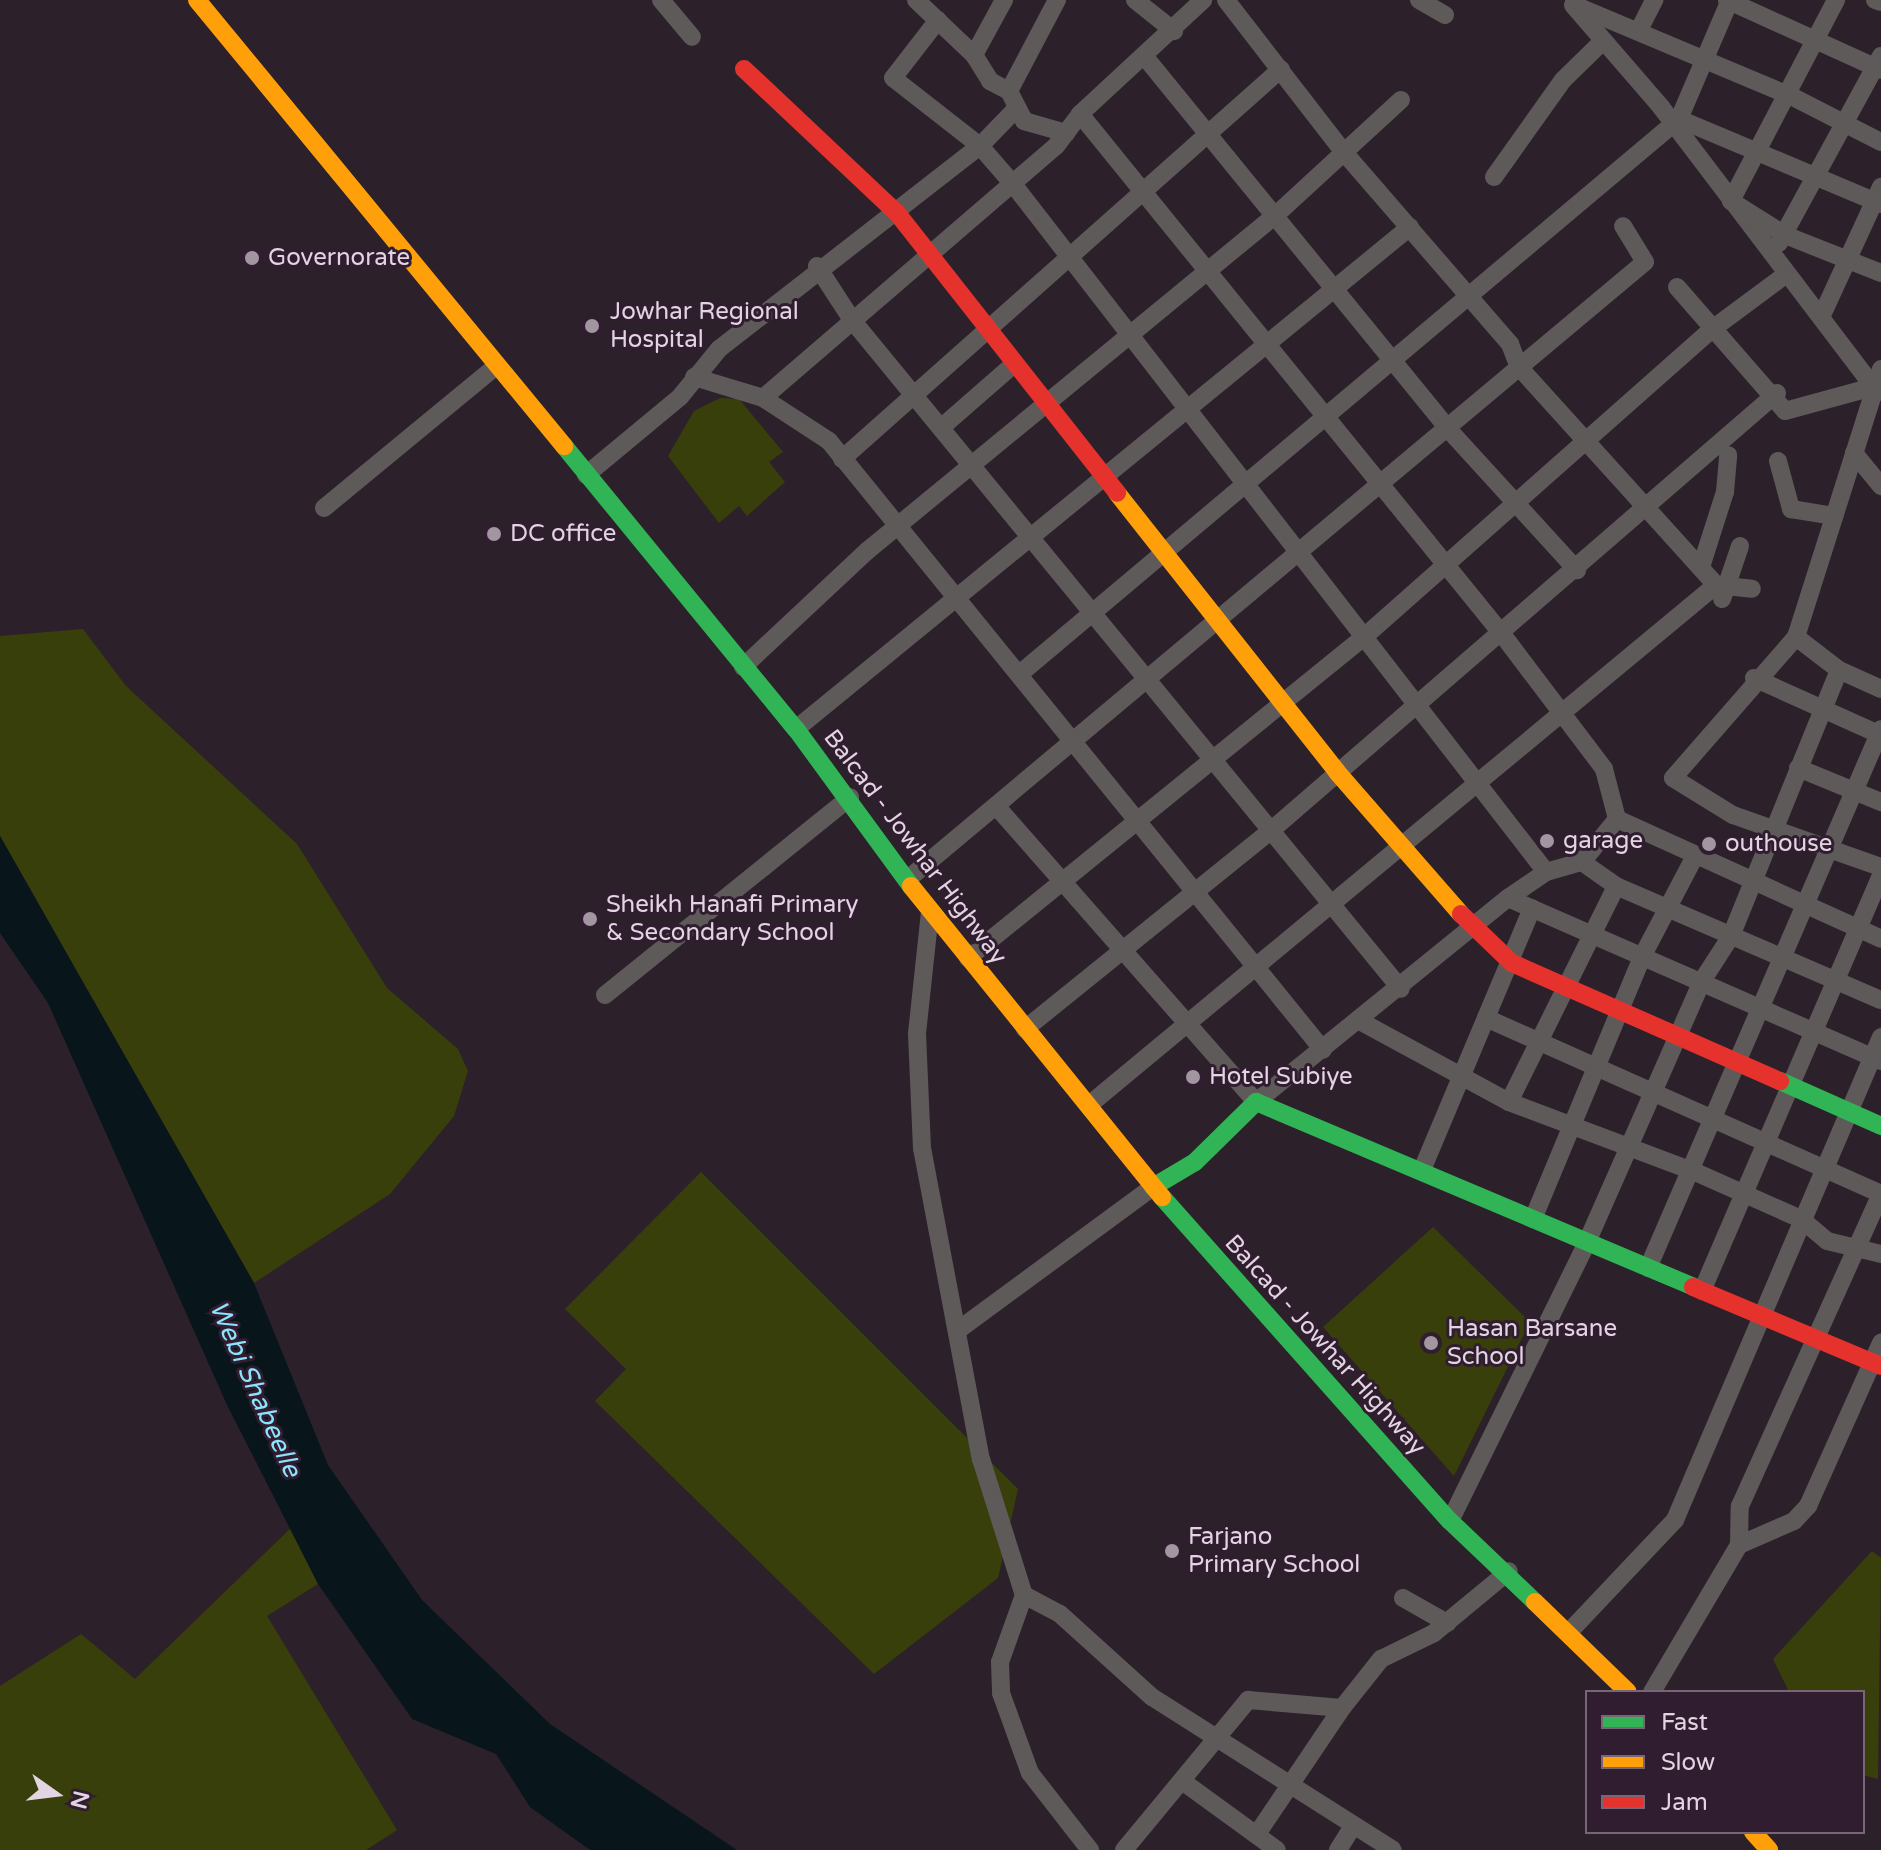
<!DOCTYPE html>
<html>
<head>
<meta charset="utf-8">
<style>
  body { margin:0 }
  #map { position:relative; width:1881px; height:1850px; overflow:hidden; background:#2c212b; font-family:"Varela Round",sans-serif }
  div>[style] { position:absolute }
  .green>* { inset:0; background:#383f0b }
  .water>* { inset:0; background:#08151b }
  .street>* { height:18px; margin:-9px; padding:0 9px; transform-origin:9px; border-radius:9px; background:#5f5a5a }
  .fast>* { height:18px; margin:-9px; padding:0 9px; transform-origin:9px; border-radius:9px; background:#30b455 }
  .slow>* { height:18px; margin:-9px; padding:0 9px; transform-origin:9px; border-radius:9px; background:#ff9f0a }
  .jam>* { height:18px; margin:-9px; padding:0 9px; transform-origin:9px; border-radius:9px; background:#e5322d }
  .dots>* { width:22px; height:22px; translate:-50% -50%; box-sizing:border-box; border:4px solid #301d2f; border-radius:50% }
  span { translate:-50% -50%; white-space:nowrap; text-align:center; line-height:1.15; -webkit-text-stroke:6px #301d2f; paint-order:stroke }
  .poi-label { font-size:24px; color:#e2d5e1 }
  .left { translate:0 -50%; text-align:left }
  .street-label { font-size:24px; color:#e2d5e1 }
  .water-label { font-size:26px; color:#8ce3fd; font-style:italic }
  .legend { position:absolute; left:1585px; top:1690px; width:280px; height:144px; box-sizing:border-box; background:#301d2f; border:2px solid #776776; margin:0; padding:10px 14px; list-style:none; font-size:24px; color:#e2d5e1 }
  .legend li { display:flex; align-items:center; gap:16px; height:40px }
  .legend b { width:40px; border:2px solid #776776 }
  .north { position:absolute; left:16px; top:1754px; width:80px; height:80px; -webkit-text-stroke:6px #301d2f; paint-order:stroke; rotate:104deg; font-size:22px; font-weight:700; line-height:32px; text-align:center; color:#e2d5e1 }
  .north::after { content:''; display:block; margin:auto; width:28px; height:36px; background:#e2d5e1; clip-path:polygon(50% 0,100% 100%,50% 72%,0 100%) }
</style>
</head>
<body>
<div id="map">
  <div class="green">
    <i style="clip-path:polygon(720px 398px,739px 399px,783px 452px,769px 462px,785px 482px,747px 516px,739px 506px,719px 523px,668px 456px,694px 411px)"></i>
    <i style="clip-path:polygon(83px 629px,126px 686px,297px 844px,387px 988px,458px 1049px,468px 1071px,454px 1116px,390px 1194px,254px 1283px,0 836px,0 636px)"></i>
    <i style="clip-path:polygon(701px 1172px,1018px 1489px,998px 1578px,874px 1674px,595px 1401px,626px 1369px,565px 1309px)"></i>
    <i style="clip-path:polygon(1433px 1227px,1530px 1322px,1454px 1476px,1323px 1327px)"></i>
    <i style="clip-path:polygon(292px 1527px,318px 1584px,267px 1616px,397px 1830px,366px 1850px,0 1850px,0 1686px,81px 1634px,135px 1679px)"></i>
    <i style="clip-path:polygon(1872px 1551px,1881px 1558px,1878px 1779px,1863px 1775px,1863px 1692px,1789px 1692px,1773px 1659px)"></i>
  </div>
  <div class="water">
    <i style="clip-path:polygon(0 836px,254px 1283px,328px 1465px,422px 1600px,550px 1724px,737px 1850px,590px 1850px,530px 1807px,496px 1754px,412px 1719px,318px 1584px,227px 1405px,48px 1003px,0 933px)"></i>
  </div>
  <div class="street">
    <i style="left:661px;top:0;width:48px;rotate:50deg"></i>
    <i style="left:916px;top:0;width:80px;rotate:43.5deg"></i>
    <i style="left:974px;top:55px;width:31px;rotate:58deg"></i>
    <i style="left:990px;top:81px;width:21px;rotate:28deg"></i>
    <i style="left:1009px;top:91px;width:34px;rotate:63deg"></i>
    <i style="left:1024px;top:121px;width:44px;rotate:15.9deg"></i>
    <i style="left:1135px;top:0;width:50px;rotate:38.5deg"></i>
    <i style="left:1226px;top:0;width:190px;rotate:52.3deg"></i>
    <i style="left:1342px;top:150px;width:257px;rotate:49.1deg"></i>
    <i style="left:1510px;top:344px;width:25px;rotate:69deg"></i>
    <i style="left:1519px;top:367px;width:294px;rotate:47.9deg"></i>
    <i style="left:1419px;top:0;width:30px;rotate:30deg"></i>
    <i style="left:1727px;top:0;width:169px;rotate:24.4deg"></i>
    <i style="left:1836px;top:0;width:227px;rotate:117.6deg"></i>
    <i style="left:1731px;top:201px;width:64px;rotate:32.2deg"></i>
    <i style="left:1785px;top:235px;width:103px;rotate:21.6deg"></i>
    <i style="left:1875px;top:0;width:6px;rotate:18deg"></i>
    <i style="left:1573px;top:5px;width:135px;rotate:49.2deg"></i>
    <i style="left:1661px;top:107px;width:358px;rotate:52.8deg"></i>
    <i style="left:1574px;top:5px;width:235px;rotate:22.8deg"></i>
    <i style="left:1791px;top:96px;width:101px;rotate:27.1deg"></i>
    <i style="left:938px;top:20px;width:73px;rotate:127.8deg"></i>
    <i style="left:893px;top:78px;width:110px;rotate:38deg"></i>
    <i style="left:980px;top:146px;width:50px;rotate:49deg"></i>
    <i style="left:1013px;top:184px;width:870px;rotate:52.23deg"></i>
    <i style="left:1639px;top:30px;width:34px;rotate:-63deg"></i>
    <i style="left:974px;top:55px;width:63px;rotate:-61.4deg"></i>
    <i style="left:1145px;top:57px;width:481px;rotate:50.8deg"></i>
    <i style="left:1449px;top:430px;width:190px;rotate:47.6deg"></i>
    <i style="left:1009px;top:91px;width:103px;rotate:-62.2deg"></i>
    <i style="left:1080px;top:114px;width:670px;rotate:50.94deg"></i>
    <i style="left:1502px;top:634px;width:169px;rotate:52.9deg"></i>
    <i style="left:1604px;top:769px;width:52px;rotate:75.4deg"></i>
    <i style="left:1679px;top:119px;width:219px;rotate:22.8deg"></i>
    <i style="left:1494px;top:177px;width:119px;rotate:-54.6deg"></i>
    <i style="left:1563px;top:80px;width:54px;rotate:-44.3deg"></i>
    <i style="left:1779px;top:243px;width:213px;rotate:-61.4deg"></i>
    <i style="left:817px;top:266px;width:64px;rotate:57.1deg"></i>
    <i style="left:852px;top:320px;width:865px;rotate:50.63deg"></i>
    <i style="left:1677px;top:287px;width:164px;rotate:48.9deg"></i>
    <i style="left:1785px;top:411px;width:91px;rotate:-15.3deg"></i>
    <i style="left:1823px;top:313px;width:139px;rotate:-65.3deg"></i>
    <i style="left:1881px;top:369px;width:281px;rotate:107.6deg"></i>
    <i style="left:1796px;top:637px;width:187px;rotate:131.1deg"></i>
    <i style="left:1673px;top:778px;width:70px;rotate:31.7deg"></i>
    <i style="left:1733px;top:815px;width:157px;rotate:19.4deg"></i>
    <i style="left:694px;top:377px;width:72px;rotate:16.9deg"></i>
    <i style="left:763px;top:398px;width:386px;rotate:-40.7deg"></i>
    <i style="left:1056px;top:146px;width:40px;rotate:-53deg"></i>
    <i style="left:1080px;top:114px;width:168px;rotate:-42.8deg"></i>
    <i style="left:763px;top:398px;width:79px;rotate:33.1deg"></i>
    <i style="left:829px;top:441px;width:784px;rotate:50.95deg"></i>
    <i style="left:943px;top:426px;width:93px;rotate:-41.1deg"></i>
    <i style="left:1854px;top:453px;width:43px;rotate:50.7deg"></i>
    <i style="left:842px;top:459px;width:587px;rotate:-41.62deg"></i>
    <i style="left:1778px;top:461px;width:50px;rotate:74.8deg"></i>
    <i style="left:1791px;top:509px;width:44px;rotate:9.2deg"></i>
    <i style="left:586px;top:475px;width:122px;rotate:-39.7deg"></i>
    <i style="left:680px;top:397px;width:62px;rotate:-50.9deg"></i>
    <i style="left:719px;top:349px;width:331px;rotate:-37.9deg"></i>
    <i style="left:980px;top:146px;width:49px;rotate:-45.8deg"></i>
    <i style="left:324px;top:508px;width:223px;rotate:-39.5deg"></i>
    <i style="left:1701px;top:567px;width:79px;rotate:-72.3deg"></i>
    <i style="left:1725px;top:492px;width:37px;rotate:-85deg"></i>
    <i style="left:1722px;top:599px;width:56px;rotate:-71.2deg"></i>
    <i style="left:1796px;top:637px;width:54px;rotate:37.5deg"></i>
    <i style="left:1839px;top:670px;width:46px;rotate:24.3deg"></i>
    <i style="left:743px;top:667px;width:170px;rotate:-43.1deg"></i>
    <i style="left:867px;top:551px;width:532px;rotate:-39.43deg"></i>
    <i style="left:1278px;top:213px;width:167px;rotate:-42.6deg"></i>
    <i style="left:1022px;top:672px;width:859px;rotate:-40.09deg"></i>
    <i style="left:1679px;top:119px;width:129px;rotate:-66.8deg"></i>
    <i style="left:1754px;top:678px;width:139px;rotate:24.2deg"></i>
    <i style="left:796px;top:729px;width:793px;rotate:-39.27deg"></i>
    <i style="left:1798px;top:768px;width:90px;rotate:22.3deg"></i>
    <i style="left:997px;top:807px;width:393px;rotate:48.7deg"></i>
    <i style="left:1256px;top:1102px;width:324px;rotate:-39deg"></i>
    <i style="left:1508px;top:898px;width:46px;rotate:-34.4deg"></i>
    <i style="left:1546px;top:872px;width:37px;rotate:-16deg"></i>
    <i style="left:1582px;top:862px;width:55px;rotate:-50.9deg"></i>
    <i style="left:1617px;top:819px;width:290px;rotate:24.4deg"></i>
    <i style="left:1582px;top:862px;width:42px;rotate:35.2deg"></i>
    <i style="left:1616px;top:886px;width:288px;rotate:23.3deg"></i>
    <i style="left:908px;top:879px;width:961px;rotate:-39.94deg"></i>
    <i style="left:1645px;top:262px;width:42px;rotate:-121.4deg"></i>
    <i style="left:1508px;top:898px;width:407px;rotate:23.6deg"></i>
    <i style="left:930px;top:912px;width:123px;rotate:96.1deg"></i>
    <i style="left:917px;top:1034px;width:114px;rotate:87.5deg"></i>
    <i style="left:922px;top:1148px;width:317px;rotate:79.3deg"></i>
    <i style="left:981px;top:1459px;width:143px;rotate:72.5deg"></i>
    <i style="left:1024px;top:1595px;width:71px;rotate:109.7deg"></i>
    <i style="left:1000px;top:1662px;width:31px;rotate:88deg"></i>
    <i style="left:1001px;top:1693px;width:85px;rotate:70.1deg"></i>
    <i style="left:1030px;top:1773px;width:98px;rotate:52.1deg"></i>
    <i style="left:968px;top:958px;width:510px;rotate:-39.03deg"></i>
    <i style="left:1364px;top:637px;width:463px;rotate:-41.5deg"></i>
    <i style="left:1711px;top:330px;width:92px;rotate:-36.6deg"></i>
    <i style="left:605px;top:995px;width:315px;rotate:-38.9deg"></i>
    <i style="left:1486px;top:1018px;width:432px;rotate:24deg"></i>
    <i style="left:1358px;top:1020px;width:172px;rotate:28.5deg"></i>
    <i style="left:1509px;top:1102px;width:197px;rotate:20.6deg"></i>
    <i style="left:1693px;top:1171px;width:118px;rotate:24deg"></i>
    <i style="left:1801px;top:1219px;width:34px;rotate:40deg"></i>
    <i style="left:1827px;top:1241px;width:56px;rotate:13.5deg"></i>
    <i style="left:1025px;top:1029px;width:320px;rotate:-38.9deg"></i>
    <i style="left:1274px;top:828px;width:665px;rotate:-40.85deg"></i>
    <i style="left:1509px;top:1102px;width:241px;rotate:-63.6deg"></i>
    <i style="left:1089px;top:1105px;width:815px;rotate:-39.67deg"></i>
    <i style="left:1716px;top:585px;width:36px;rotate:6deg"></i>
    <i style="left:1422px;top:1170px;width:284px;rotate:-67.2deg"></i>
    <i style="left:1533px;top:1219px;width:286px;rotate:-67.4deg"></i>
    <i style="left:1643px;top:955px;width:112px;rotate:-62.3deg"></i>
    <i style="left:1648px;top:1268px;width:587px;rotate:-66.62deg"></i>
    <i style="left:1702px;top:1291px;width:452px;rotate:-66.7deg"></i>
    <i style="left:961px;top:1328px;width:238px;rotate:-36.3deg"></i>
    <i style="left:1450px;top:1521px;width:311px;rotate:-63.8deg"></i>
    <i style="left:1587px;top:1242px;width:285px;rotate:-66.2deg"></i>
    <i style="left:1702px;top:981px;width:54px;rotate:-57.2deg"></i>
    <i style="left:1731px;top:936px;width:287px;rotate:-67.9deg"></i>
    <i style="left:1739px;top:1545px;width:60px;rotate:-23.6deg"></i>
    <i style="left:1794px;top:1521px;width:21px;rotate:-47deg"></i>
    <i style="left:1808px;top:1506px;width:179px;rotate:-65.9deg"></i>
    <i style="left:1024px;top:1595px;width:41px;rotate:27.8deg"></i>
    <i style="left:1060px;top:1614px;width:124px;rotate:42.1deg"></i>
    <i style="left:1152px;top:1697px;width:285px;rotate:32.4deg"></i>
    <i style="left:1403px;top:1598px;width:51px;rotate:29.6deg"></i>
    <i style="left:1570px;top:1631px;width:153px;rotate:-46.6deg"></i>
    <i style="left:1675px;top:1520px;width:525px;rotate:-66.9deg"></i>
    <i style="left:1652px;top:1692px;width:171px;rotate:-59.4deg"></i>
    <i style="left:1739px;top:1545px;width:39px;rotate:-89deg"></i>
    <i style="left:1740px;top:1506px;width:343px;rotate:-65.7deg"></i>
    <i style="left:1182px;top:1781px;width:117px;rotate:36deg"></i>
    <i style="left:1257px;top:1834px;width:152px;rotate:-56deg"></i>
    <i style="left:1124px;top:1850px;width:195px;rotate:-50.4deg"></i>
    <i style="left:1248px;top:1700px;width:94px;rotate:4.9deg"></i>
    <i style="left:1342px;top:1708px;width:63px;rotate:-51.5deg"></i>
    <i style="left:1381px;top:1659px;width:59px;rotate:-26.1deg"></i>
    <i style="left:1434px;top:1633px;width:97px;rotate:-39.6deg"></i>
    <i style="left:1338px;top:1850px;width:28px;rotate:-58deg"></i>
  </div>
  <div class="fast">
    <i style="left:564px;top:446px;width:366px;rotate:50.7deg"></i>
    <i style="left:796px;top:729px;width:195px;rotate:53.8deg"></i>
    <i style="left:1780px;top:1081px;width:111px;rotate:24deg"></i>
    <i style="left:1153px;top:1187px;width:49px;rotate:-30.8deg"></i>
    <i style="left:1195px;top:1162px;width:86px;rotate:-44.5deg"></i>
    <i style="left:1256px;top:1102px;width:475px;rotate:22.9deg"></i>
    <i style="left:1162px;top:1197px;width:433px;rotate:48.4deg"></i>
    <i style="left:1450px;top:1521px;width:117px;rotate:43.6deg"></i>
  </div>
  <div class="slow">
    <i style="left:197px;top:0;width:578px;rotate:50.55deg"></i>
    <i style="left:1117px;top:493px;width:355px;rotate:51.7deg"></i>
    <i style="left:1337px;top:772px;width:189px;rotate:48.9deg"></i>
    <i style="left:911px;top:886px;width:400px;rotate:51.1deg"></i>
    <i style="left:1535px;top:1602px;width:129px;rotate:44.1deg"></i>
    <i style="left:1753px;top:1832px;width:24px;rotate:48deg"></i>
  </div>
  <div class="jam">
    <i style="left:744px;top:69px;width:210px;rotate:43.3deg"></i>
    <i style="left:897px;top:213px;width:356px;rotate:51.8deg"></i>
    <i style="left:1461px;top:914px;width:71px;rotate:43.9deg"></i>
    <i style="left:1512px;top:963px;width:293px;rotate:23.8deg"></i>
    <i style="left:1693px;top:1287px;width:204px;rotate:22.8deg"></i>
  </div>
  <div class="dots">
    <i style="left:252px;top:258px;background:#a296a1"></i>
    <i style="left:592px;top:326px;background:#a296a1"></i>
    <i style="left:494px;top:534px;background:#a296a1"></i>
    <i style="left:1547px;top:841px;background:#a296a1"></i>
    <i style="left:1709px;top:844px;background:#a296a1"></i>
    <i style="left:590px;top:919px;background:#a296a1"></i>
    <i style="left:1193px;top:1077px;background:#a296a1"></i>
    <i style="left:1431px;top:1343px;background:#a296a1"></i>
    <i style="left:1172px;top:1551px;background:#a296a1"></i>
  </div>
  <div class="poi-label">
    <span class="left" style="left:268px;top:258px">Governorate</span>
    <span class="left" style="left:610px;top:326px">Jowhar Regional<br>Hospital</span>
    <span class="left" style="left:510px;top:534px">DC office</span>
    <span class="left" style="left:1563px;top:841px">garage</span>
    <span class="left" style="left:1725px;top:844px">outhouse</span>
    <span class="left" style="left:606px;top:919px">Sheikh Hanafi Primary<br>&amp; Secondary School</span>
    <span class="left" style="left:1209px;top:1077px">Hotel Subiye</span>
    <span class="left" style="left:1447px;top:1343px">Hasan Barsane<br>School</span>
    <span class="left" style="left:1188px;top:1551px">Farjano<br>Primary School</span>
  </div>
  <div class="street-label">
    <span style="left:915px;top:847px;rotate:53deg">Balcad - Jowhar Highway</span>
    <span style="left:1325px;top:1345px;rotate:48deg">Balcad - Jowhar Highway</span>
  </div>
  <div class="water-label">
    <span style="left:255px;top:1389px;rotate:66deg">Webi Shabeelle</span>
  </div>
  <ul class="legend">
  <li><b style="height:10px;background:#30b455"></b>Fast</li>
  <li><b style="height:10px;background:#ff9f0a"></b>Slow</li>
  <li><b style="height:10px;background:#e5322d"></b>Jam</li>
  </ul>
  <div class="north">N</div>
</div>
</body>
</html>
